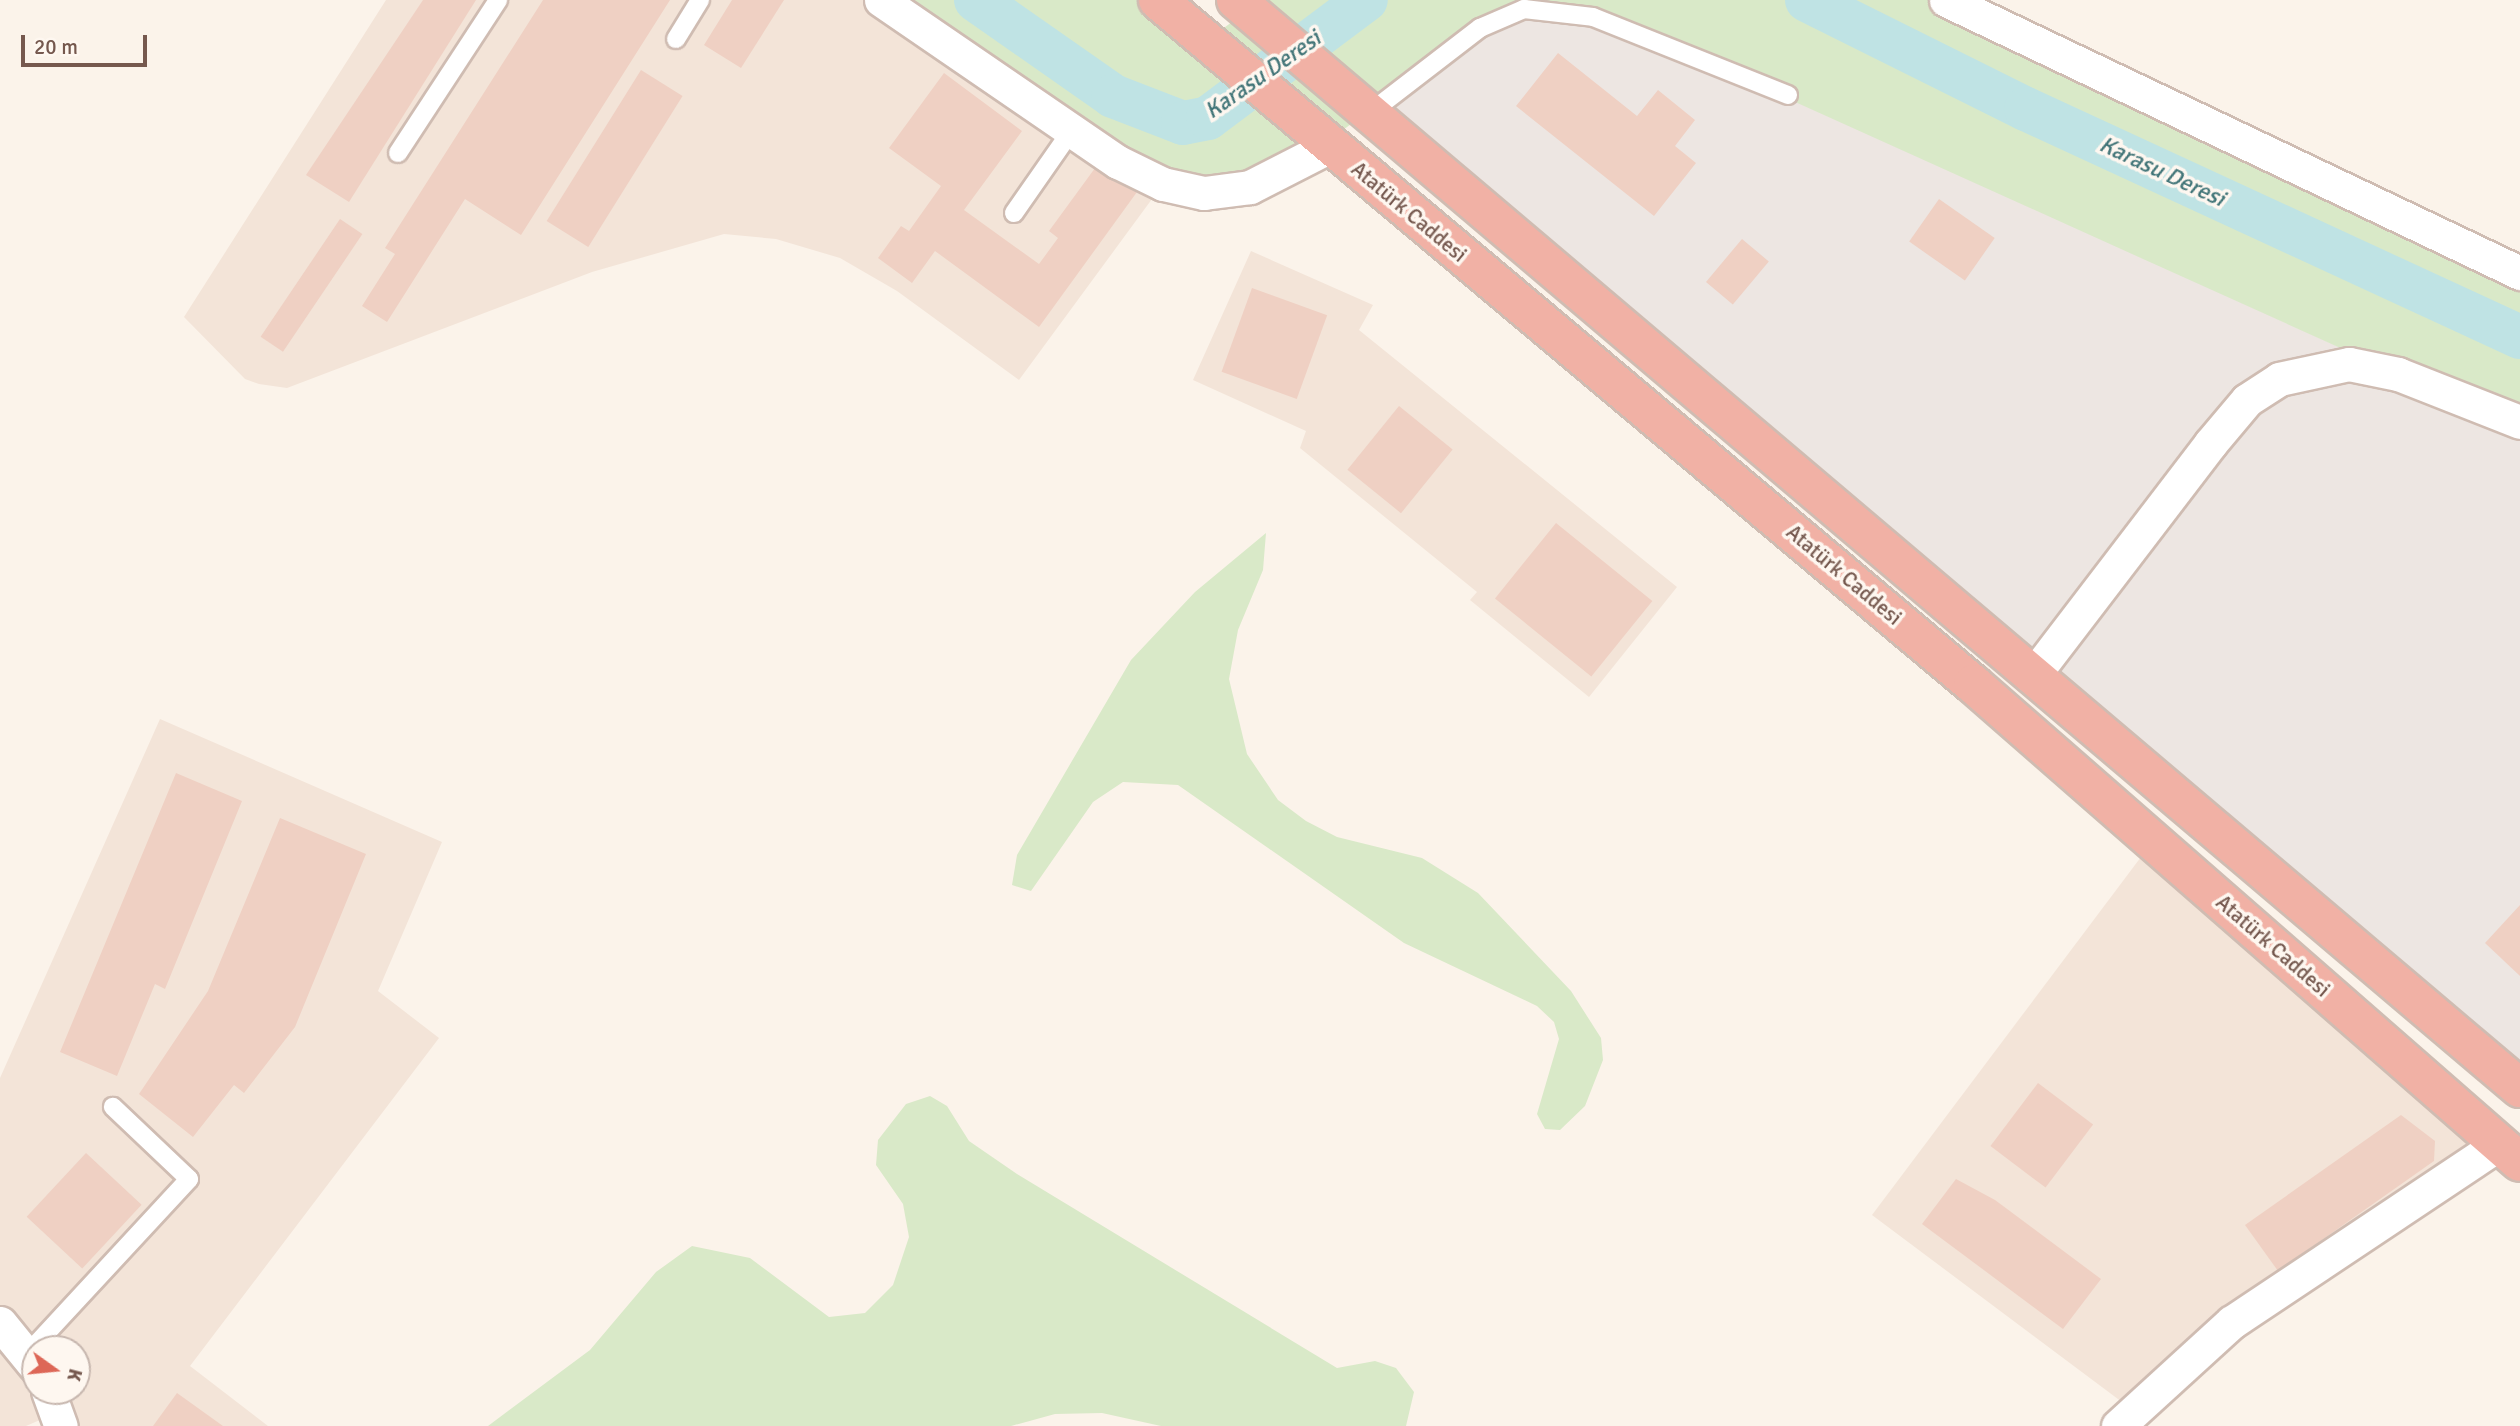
<!DOCTYPE html>
<html>
<head>
<meta charset="utf-8">
<style>
  body { margin:0 }
  #map { position:relative; width:2520px; height:1426px; overflow:hidden; background:#fbf3ea; font-family:Signika,sans-serif }
  div>[style] { position:absolute }
  .residential>* { inset:0; background:#f3e4d8 }
  .industrial>* { inset:0; background:#ede6e2 }
  .green>* { inset:0; background:#d9e9c8 }
  .canal>* { height:44px; margin:-22px; padding:0 22px; transform-origin:22px; border-radius:22px; background:#bfe3e4 }
  .building>* { inset:0; background:#efd0c3; transform-origin:0 0 }
  .roads { filter:drop-shadow(2px 0 #cfbcb2) drop-shadow(-2px 0 #cfbcb2) drop-shadow(0 2px #cfbcb2) drop-shadow(0 -2px #cfbcb2) }
  .lane>* { height:18px; margin:-9px; padding:0 9px; transform-origin:9px; border-radius:9px; background:#fff }
  .street>* { height:33px; margin:-16.5px; padding:0 16.5px; transform-origin:16.5px; border-radius:16.5px; background:#fff }
  .highway>* { height:38px; margin:-19px; padding:0 19px; transform-origin:19px; border-radius:19px; background:#f1b1a5 }
  span { translate:-50% -50%; white-space:nowrap; text-align:center; line-height:1.15; -webkit-text-stroke:7px #fef7f0; paint-order:stroke }
  .street-label { font-size:21px; color:#75584e }
  .water-label { font-size:23px; color:#427578; font-style:italic }
  .north { position:absolute; left:21px; top:1335px; width:70px; height:70px; box-sizing:border-box; background:#fef7f0; border:2px solid #c7b7af; border-radius:50%; rotate:105deg; font-size:19px; font-weight:700; line-height:28px; text-align:center; color:#75584e }
  .north::after { content:''; display:block; margin:auto; width:24px; height:32px; background:#dd6757; clip-path:polygon(50% 0,100% 100%,50% 72%,0 100%) }
  .scale { position:absolute; left:21px; top:35px; width:126px; height:32px; box-sizing:border-box; border:4px solid #75584e; border-top:0; padding-left:9px; font-size:21px; line-height:24px; white-space:nowrap; color:#75584e; -webkit-text-stroke:5px #fef7f0; paint-order:stroke }
</style>
</head>
<body>
<div id="map">
  <div class="residential">
    <i style="clip-path:polygon(386px 0,881px 0,1163px 184px,1019px 380px,897px 291px,840px 258px,776px 239px,724px 234px,592px 272px,287px 388px,259px 384px,245px 379px,184px 317px)"></i>
    <i style="clip-path:polygon(1251px 251px,1373px 305px,1359px 330px,1677px 587px,1589px 697px,1470px 600px,1477px 592px,1300px 448px,1306px 431px,1193px 380px)"></i>
    <i style="clip-path:polygon(evenodd,160px 719px,442px 842px,378px 991px,439px 1038px,190px 1366px,268px 1426px,61px 1426px,56px 1413px,26px 1426px,0 1426px,0 1078px,160px 719px,35px 1349px,77px 1349px,77px 1391px,35px 1391px,35px 1349px)"></i>
    <i style="clip-path:polygon(2153px 841px,2499px 1144px,2134px 1411px,1872px 1215px)"></i>
  </div>
  <div class="industrial">
    <i style="clip-path:polygon(1556px 9px,1788px 95px,2398px 374px,2520px 422px,2520px 1088px,1367px 115px,1480px 28px)"></i>
  </div>
  <div class="green">
    <i style="clip-path:polygon(881px 0,1158px 0,1206px 41px,1262px 0,1946px 0,2520px 273px,2520px 422px,2398px 374px,1640px 32px,1524px 9px,1417px 76px,1277px 178px,1181px 190px)"></i>
    <i style="clip-path:polygon(1266px 533px,1263px 570px,1238px 630px,1229px 679px,1247px 754px,1278px 800px,1306px 821px,1337px 837px,1422px 858px,1478px 893px,1571px 991px,1601px 1038px,1603px 1060px,1585px 1106px,1560px 1130px,1545px 1129px,1537px 1114px,1559px 1039px,1554px 1022px,1537px 1006px,1404px 943px,1178px 785px,1123px 782px,1093px 802px,1031px 891px,1012px 885px,1017px 855px,1131px 660px,1195px 592px)"></i>
    <i style="clip-path:polygon(930px 1096px,947px 1106px,969px 1141px,1017px 1174px,1337px 1368px,1375px 1361px,1396px 1368px,1414px 1392px,1406px 1426px,1161px 1426px,1102px 1413px,1055px 1414px,1011px 1426px,488px 1426px,590px 1350px,656px 1272px,692px 1246px,750px 1258px,829px 1317px,865px 1313px,893px 1285px,909px 1237px,903px 1204px,876px 1165px,878px 1140px,906px 1104px)"></i>
  </div>
  <div class="canal">
    <i style="left:976px;top:0;width:167px;rotate:35deg"></i>
    <i style="left:1113px;top:96px;width:75px;rotate:21.1deg"></i>
    <i style="left:1183px;top:123px;width:25px;rotate:-11deg"></i>
    <i style="left:1208px;top:118px;width:197px;rotate:-36.8deg"></i>
    <i style="left:1807px;top:0;width:245px;rotate:26.5deg"></i>
    <i style="left:2026px;top:109px;width:544px;rotate:24.78deg"></i>
  </div>
  <div class="building">
    <i style="clip-path:polygon(423px 0,476px 0,349px 202px,306px 175px)"></i>
    <i style="clip-path:polygon(543px 0,670px 0,521px 235px,465px 199px,387px 322px,362px 306px,395px 254px,385px 248px)"></i>
    <i style="clip-path:polygon(732px 0,784px 0,741px 68px,704px 45px)"></i>
    <i style="clip-path:polygon(1558px 53px,1637px 116px,1658px 90px,1695px 120px,1675px 146px,1696px 163px,1654px 216px,1516px 106px)"></i>
    <i style="left:641px;top:70px;width:49px;height:178px;rotate:32deg"></i>
    <i style="clip-path:polygon(944px 73px,1022px 131px,964px 210px,1039px 264px,1058px 238px,1049px 231px,1098px 164px,1137px 192px,1039px 327px,935px 251px,912px 283px,878px 258px,901px 226px,909px 231px,941px 186px,889px 148px)"></i>
    <i style="left:1939px;top:199px;width:68px;height:52px;rotate:35deg"></i>
    <i style="left:340px;top:219px;width:27px;height:142px;rotate:34deg"></i>
    <i style="left:1742px;top:239px;width:35px;height:56px;rotate:40deg"></i>
    <i style="left:1252px;top:288px;width:80px;height:89px;rotate:20deg"></i>
    <i style="left:1399px;top:406px;width:69px;height:82px;rotate:39deg"></i>
    <i style="left:1556px;top:523px;width:124px;height:97px;rotate:39deg"></i>
    <i style="clip-path:polygon(176px 773px,242px 801px,165px 989px,155px 984px,117px 1076px,60px 1052px)"></i>
    <i style="clip-path:polygon(280px 818px,366px 854px,295px 1027px,244px 1093px,234px 1085px,193px 1137px,139px 1094px,208px 991px)"></i>
    <i style="clip-path:polygon(2520px 905px,2520px 976px,2485px 943px)"></i>
    <i style="left:2038px;top:1083px;width:69px;height:79px;rotate:37deg"></i>
    <i style="clip-path:polygon(2401px 1115px,2435px 1141px,2434px 1161px,2278px 1271px,2245px 1225px)"></i>
    <i style="left:86px;top:1153px;width:76px;height:87px;rotate:43deg"></i>
    <i style="clip-path:polygon(1956px 1179px,1995px 1200px,2101px 1279px,2063px 1329px,1922px 1224px)"></i>
    <i style="clip-path:polygon(177px 1393px,223px 1426px,153px 1426px)"></i>
  </div>
  <div class="roads">
    <div class="lane">
      <i style="left:676px;top:39px;width:46px;rotate:-58.4deg"></i>
      <i style="left:1367px;top:115px;width:143px;rotate:-37.6deg"></i>
      <i style="left:1480px;top:28px;width:48px;rotate:-23.4deg"></i>
      <i style="left:1524px;top:9px;width:69px;rotate:6.6deg"></i>
      <i style="left:1593px;top:17px;width:210px;rotate:21.8deg"></i>
      <i style="left:398px;top:153px;width:183px;rotate:-56.8deg"></i>
      <i style="left:1014px;top:213px;width:101px;rotate:-55.1deg"></i>
      <i style="left:28px;top:1353px;width:237px;rotate:-47.2deg"></i>
      <i style="left:189px;top:1179px;width:105px;rotate:-136.5deg"></i>
    </div>
    <div class="street">
      <i style="left:881px;top:0;width:287px;rotate:34.4deg"></i>
      <i style="left:1118px;top:162px;width:50px;rotate:26.1deg"></i>
      <i style="left:1163px;top:184px;width:42px;rotate:12.4deg"></i>
      <i style="left:1204px;top:193px;width:46px;rotate:-7.4deg"></i>
      <i style="left:1250px;top:187px;width:90px;rotate:-27.1deg"></i>
      <i style="left:1946px;top:0;width:636px;rotate:25.44deg"></i>
      <i style="left:2032px;top:677px;width:293px;rotate:-52.6deg"></i>
      <i style="left:2210px;top:444px;width:57px;rotate:-49.9deg"></i>
      <i style="left:2247px;top:400px;width:38px;rotate:-33deg"></i>
      <i style="left:2279px;top:379px;width:72px;rotate:-12.1deg"></i>
      <i style="left:2349px;top:364px;width:50px;rotate:11.5deg"></i>
      <i style="left:2398px;top:374px;width:131px;rotate:21.5deg"></i>
      <i style="left:0;top:1323px;width:55px;rotate:50.9deg"></i>
      <i style="left:48px;top:1391px;width:37px;rotate:70deg"></i>
      <i style="left:2118px;top:1426px;width:154px;rotate:-42.4deg"></i>
      <i style="left:2232px;top:1322px;width:321px;rotate:-33.7deg"></i>
    </div>
    <div class="highway">
      <i style="left:1158px;top:0;width:1064px;rotate:40.01deg"></i>
      <i style="left:1973px;top:684px;width:726px;rotate:41.15deg"></i>
      <i style="left:1236px;top:0;width:1683px;rotate:40.28deg"></i>
    </div>
  </div>
  <div class="street-label">
    <span style="left:1409px;top:212px;rotate:40deg">Atatürk Caddesi</span>
    <span style="left:1844px;top:575px;rotate:40deg">Atatürk Caddesi</span>
    <span style="left:2273px;top:946px;rotate:41deg">Atatürk Caddesi</span>
  </div>
  <div class="water-label">
    <span style="left:1263px;top:75px;rotate:-35deg">Karasu Deresi</span>
    <span style="left:2162px;top:172px;rotate:25deg">Karasu Deresi</span>
  </div>
  <div class="north">K</div>
  <div class="scale">20 m</div>
</div>
</body>
</html>
